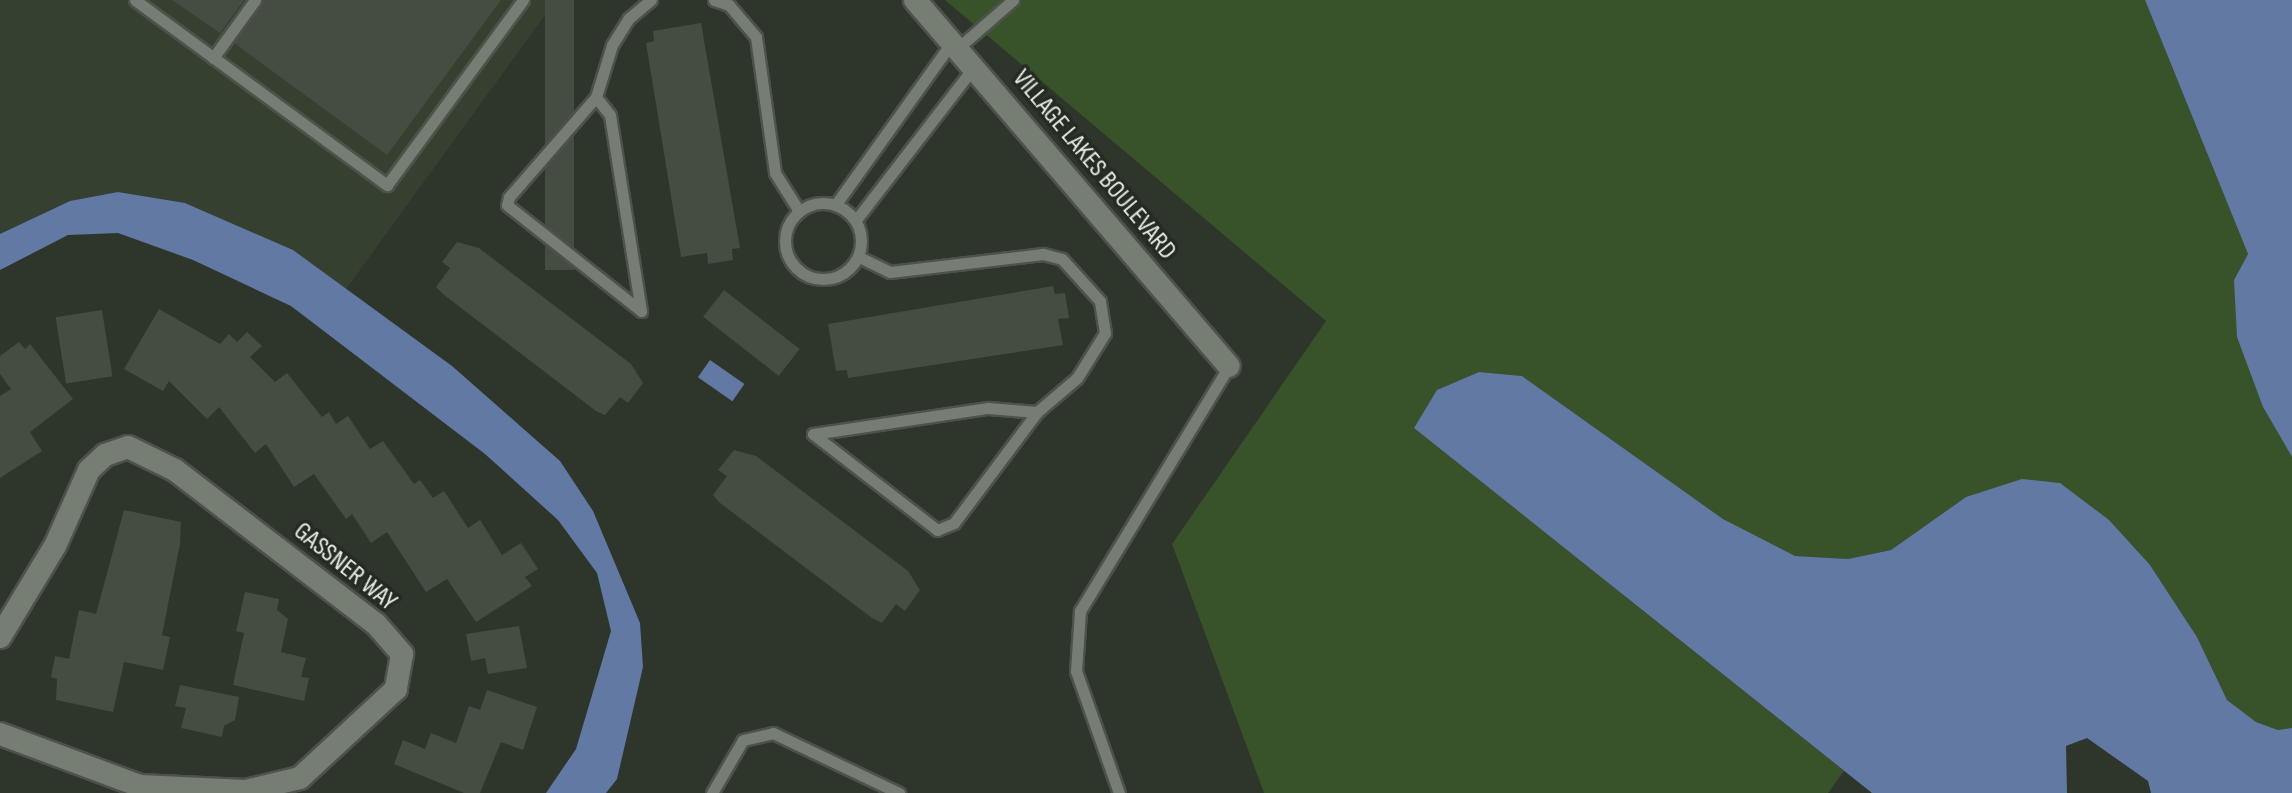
<!DOCTYPE html>
<html>
<head>
<meta charset="utf-8">
<style>
  body { margin:0 }
  #map { position:relative; width:2292px; height:793px; overflow:hidden; background:#2e352b; font-family:"Sofia Sans Condensed",sans-serif }
  div>[style] { position:absolute }
  .built>* { inset:0; background:#364031 }
  .green>* { inset:0; background:#385229 }
  .water>* { inset:0; background:#6279a4; transform-origin:0 0 }
  .building>* { inset:0; background:#454c42; transform-origin:0 0 }
  .roads { filter:drop-shadow(2px 0 #4d524b) drop-shadow(-2px 0 #4d524b) drop-shadow(0 2px #4d524b) drop-shadow(0 -2px #4d524b) }
  .service>* { height:11px; margin:-5.5px; padding:0 5.5px; transform-origin:5.5px; border-radius:5.5px; background:#767e73 }
  .service>.ring { margin:-5.5px; padding:0; box-sizing:content-box; background:none; border:11px solid #767e73; border-radius:50% }
  .minor>* { height:22px; margin:-11px; padding:0 11px; transform-origin:11px; border-radius:11px; background:#767e73 }
  span { translate:-50% -50%; white-space:nowrap; text-align:center; line-height:1.15; -webkit-text-stroke:7px #252b22; paint-order:stroke }
  .street-label { font-size:26px; color:#e8ede6 }
</style>
</head>
<body>
<div id="map">
  <div class="built">
    <i style="clip-path:polygon(0 0,556px 0,346px 289px,293px 250px,185px 203px,119px 192px,70px 201px,0 234px)"></i>
  </div>
  <div class="green">
    <i style="clip-path:polygon(945px 0,2145px 0,2248px 254px,2234px 280px,2263px 407px,2292px 457px,2292px 728px,2278px 730px,2256px 722px,2227px 700px,2197px 637px,2150px 565px,1966px 497px,1891px 550px,1848px 559px,1794px 556px,1723px 519px,1522px 376px,1479px 372px,1437px 391px,1414px 428px,1844px 771px,1828px 793px,1264px 793px,1172px 544px,1326px 321px)"></i>
  </div>
  <div class="water">
    <i style="clip-path:polygon(2145px 0,2292px 0,2292px 457px,2263px 407px,2237px 337px,2234px 280px,2248px 254px)"></i>
    <i style="clip-path:polygon(118px 192px,185px 203px,293px 250px,452px 366px,560px 461px,593px 511px,640px 623px,643px 667px,617px 779px,606px 793px,546px 793px,576px 749px,611px 631px,597px 573px,558px 520px,485px 454px,291px 306px,193px 260px,118px 233px,68px 235px,0 270px,0 234px,70px 201px)"></i>
    <i style="left:710px;top:360px;width:42px;height:21px;rotate:35deg"></i>
    <i style="clip-path:polygon(1479px 372px,1522px 376px,1723px 519px,1795px 556px,1848px 559px,1891px 550px,1966px 497px,2022px 479px,2060px 483px,2109px 520px,2150px 565px,2197px 637px,2227px 700px,2256px 722px,2278px 730px,2292px 728px,2292px 793px,2151px 793px,2148px 781px,2087px 738px,2066px 746px,2067px 793px,1872px 793px,1414px 428px,1437px 390px)"></i>
  </div>
  <div class="building">
    <i style="clip-path:polygon(172px 0,244px 0,220px 33px)"></i>
    <i style="clip-path:polygon(263px 0,501px 0,387px 155px,234px 43px)"></i>
    <i style="left:545px;top:0;width:29px;height:270px"></i>
    <i style="clip-path:polygon(701px 23px,740px 248px,732px 249px,733px 260px,708px 264px,707px 253px,681px 257px,646px 43px,654px 41px,653px 31px)"></i>
    <i style="clip-path:polygon(457px 242px,479px 248px,631px 364px,643px 383px,628px 403px,620px 397px,605px 415px,596px 411px,444px 295px,436px 287px,450px 268px,442px 262px)"></i>
    <i style="clip-path:polygon(1053px 286px,1055px 294px,1065px 293px,1069px 318px,1058px 319px,1063px 345px,848px 378px,847px 370px,836px 371px,828px 324px)"></i>
    <i style="left:724px;top:290px;width:96px;height:34px;rotate:38deg"></i>
    <i style="clip-path:polygon(159px 309px,220px 344px,229px 334px,237px 342px,247px 332px,262px 346px,250px 357px,275px 382px,287px 373px,322px 417px,329px 412px,336px 424px,348px 416px,370px 449px,383px 441px,414px 484px,420px 480px,433px 498px,444px 491px,468px 528px,480px 520px,502px 555px,521px 543px,538px 569px,525px 577px,532px 586px,476px 622px,447px 579px,426px 592px,387px 532px,371px 543px,352px 514px,346px 519px,314px 474px,294px 487px,266px 444px,255px 453px,219px 407px,207px 419px,169px 381px,163px 391px,124px 369px)"></i>
    <i style="left:102px;top:310px;width:67px;height:47px;rotate:81deg"></i>
    <i style="clip-path:polygon(19px 342px,25px 349px,30px 344px,73px 399px,30px 432px,42px 451px,0 478px,0 396px,11px 389px,0 374px,0 356px)"></i>
    <i style="clip-path:polygon(734px 450px,756px 456px,908px 571px,920px 590px,905px 611px,896px 604px,882px 623px,872px 618px,720px 503px,713px 495px,727px 476px,718px 470px)"></i>
    <i style="clip-path:polygon(124px 510px,181px 522px,180px 544px,162px 635px,170px 637px,163px 670px,124px 662px,113px 712px,56px 700px,57px 679px,51px 677px,55px 656px,69px 659px,79px 610px,96px 614px)"></i>
    <i style="clip-path:polygon(245px 592px,279px 599px,277px 610px,288px 619px,281px 652px,306px 658px,301px 677px,309px 678px,304px 701px,233px 685px,244px 633px,236px 631px)"></i>
    <i style="clip-path:polygon(519px 626px,527px 668px,488px 674px,485px 658px,471px 661px,466px 634px)"></i>
    <i style="clip-path:polygon(180px 685px,239px 697px,235px 720px,224px 726px,222px 737px,181px 728px,186px 708px,175px 706px)"></i>
    <i style="clip-path:polygon(487px 690px,537px 707px,523px 750px,501px 742px,480px 793px,464px 793px,394px 764px,403px 740px,425px 749px,431px 733px,456px 743px,469px 706px,480px 710px)"></i>
  </div>
  <div class="roads">
    <div class="service">
      <i style="left:135px;top:0;width:313px;rotate:36.3deg"></i>
      <i style="left:387px;top:185px;width:230px;rotate:-53.7deg"></i>
      <i style="left:714px;top:0;width:16px;rotate:18deg"></i>
      <i style="left:729px;top:5px;width:42px;rotate:49.8deg"></i>
      <i style="left:756px;top:37px;width:137px;rotate:82deg"></i>
      <i style="left:775px;top:173px;width:45px;rotate:57.7deg"></i>
      <i style="left:958px;top:48px;width:73px;rotate:-41.1deg"></i>
      <i style="left:213px;top:58px;width:72px;rotate:-54.1deg"></i>
      <i style="left:596px;top:97px;width:133px;rotate:131deg"></i>
      <i style="left:509px;top:197px;width:8px;rotate:104deg"></i>
      <i style="left:507px;top:205px;width:171px;rotate:38.3deg"></i>
      <i class="ring" style="left:785px;top:203px;width:65px;height:65px"></i>
      <i style="left:836px;top:204px;width:199px;rotate:-54.4deg"></i>
      <i style="left:856px;top:220px;width:193px;rotate:-52.4deg"></i>
      <i style="left:641px;top:311px;width:198px;rotate:-99deg"></i>
      <i style="left:610px;top:115px;width:23px;rotate:-128deg"></i>
      <i style="left:596px;top:97px;width:54px;rotate:-72.9deg"></i>
      <i style="left:612px;top:45px;width:31px;rotate:-58deg"></i>
      <i style="left:628px;top:19px;width:30px;rotate:-40deg"></i>
      <i style="left:813px;top:434px;width:177px;rotate:-8.5deg"></i>
      <i style="left:988px;top:408px;width:49px;rotate:4.7deg"></i>
      <i style="left:1037px;top:412px;width:52px;rotate:-40.4deg"></i>
      <i style="left:1077px;top:378px;width:53px;rotate:-58.1deg"></i>
      <i style="left:1105px;top:333px;width:32px;rotate:-99deg"></i>
      <i style="left:1100px;top:301px;width:57px;rotate:-132.1deg"></i>
      <i style="left:1062px;top:259px;width:20px;rotate:-165deg"></i>
      <i style="left:1043px;top:254px;width:154px;rotate:173.3deg"></i>
      <i style="left:890px;top:272px;width:34px;rotate:-154deg"></i>
      <i style="left:813px;top:434px;width:157px;rotate:37.7deg"></i>
      <i style="left:937px;top:530px;width:18px;rotate:-22deg"></i>
      <i style="left:954px;top:523px;width:139px;rotate:-53.2deg"></i>
      <i style="left:712px;top:793px;width:61px;rotate:-59.7deg"></i>
      <i style="left:743px;top:740px;width:31px;rotate:-13deg"></i>
      <i style="left:773px;top:733px;width:140px;rotate:25.5deg"></i>
      <i style="left:1119px;top:793px;width:129px;rotate:-109.4deg"></i>
      <i style="left:1076px;top:671px;width:60px;rotate:-86.2deg"></i>
      <i style="left:1080px;top:611px;width:287px;rotate:-58.7deg"></i>
    </div>
    <div class="minor">
      <i style="left:915px;top:0;width:482px;rotate:49.4deg"></i>
      <i style="left:0;top:637px;width:106px;rotate:-58.9deg"></i>
      <i style="left:55px;top:546px;width:83px;rotate:-65.9deg"></i>
      <i style="left:89px;top:470px;width:22px;rotate:-43deg"></i>
      <i style="left:105px;top:455px;width:24px;rotate:-19deg"></i>
      <i style="left:128px;top:447px;width:52px;rotate:26.1deg"></i>
      <i style="left:175px;top:470px;width:253px;rotate:37.5deg"></i>
      <i style="left:376px;top:624px;width:40px;rotate:49deg"></i>
      <i style="left:402px;top:654px;width:36px;rotate:100deg"></i>
      <i style="left:396px;top:689px;width:131px;rotate:137.2deg"></i>
      <i style="left:300px;top:778px;width:57px;rotate:166.7deg"></i>
      <i style="left:245px;top:791px;width:105px;rotate:-177.3deg"></i>
      <i style="left:140px;top:786px;width:149px;rotate:-159.6deg"></i>
    </div>
  </div>
  <div class="street-label">
    <span style="left:1094px;top:165px;rotate:50deg">VILLAGE LAKES BOULEVARD</span>
    <span style="left:345px;top:567px;rotate:39deg">GASSNER WAY</span>
  </div>
</div>
</body>
</html>
